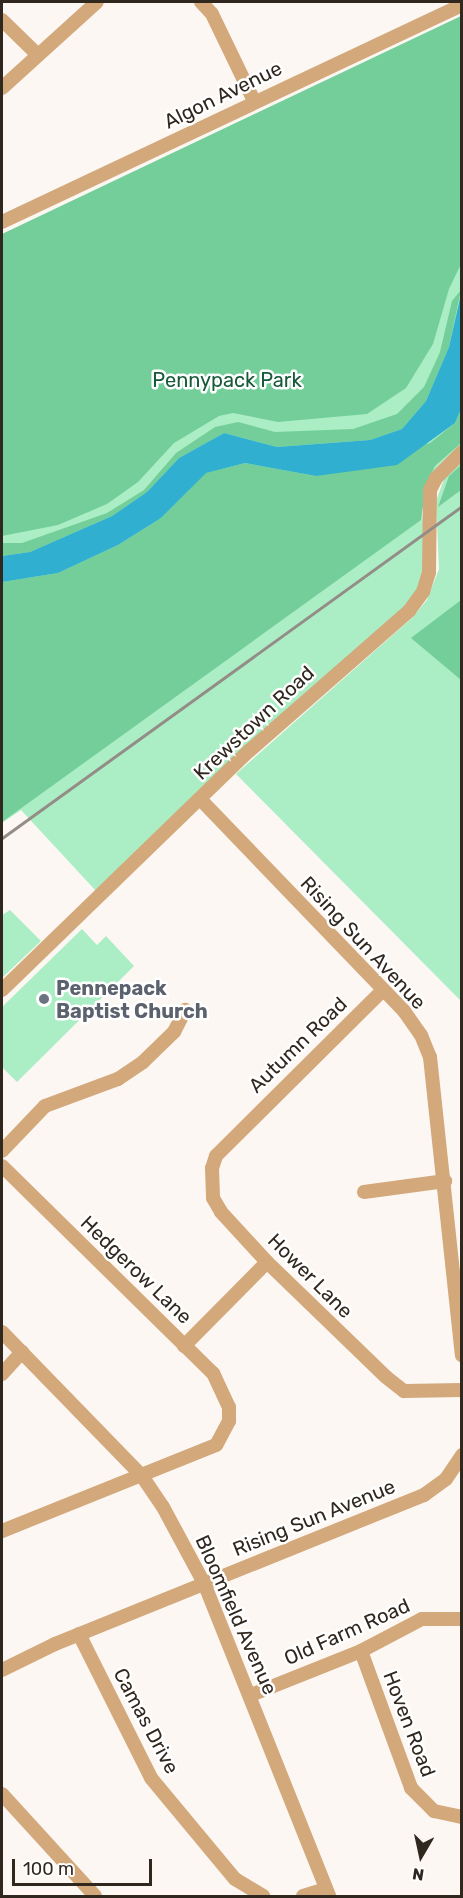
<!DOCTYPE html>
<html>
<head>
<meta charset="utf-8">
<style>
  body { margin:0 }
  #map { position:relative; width:463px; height:1898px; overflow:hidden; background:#fcf7f3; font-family:Rubik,sans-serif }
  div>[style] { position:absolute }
  .green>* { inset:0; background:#abeec5 }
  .forest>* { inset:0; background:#74ce9a }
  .water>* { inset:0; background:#31afd0 }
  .minor>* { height:14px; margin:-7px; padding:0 7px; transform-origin:7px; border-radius:7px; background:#d3a87b }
  .rail>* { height:3px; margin:-1.5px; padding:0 1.5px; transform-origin:1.5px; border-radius:1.5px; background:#948c86 }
  .dots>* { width:16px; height:16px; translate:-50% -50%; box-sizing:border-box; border:3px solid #fff; border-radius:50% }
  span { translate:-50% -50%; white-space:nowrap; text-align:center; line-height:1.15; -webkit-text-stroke:5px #fff; paint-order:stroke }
  .street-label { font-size:20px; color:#30271f }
  .park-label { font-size:20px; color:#165a39 }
  .worship-label { font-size:20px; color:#5b616d; font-weight:700 }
  .left { translate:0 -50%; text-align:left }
  .frame { position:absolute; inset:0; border:3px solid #30271f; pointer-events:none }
  .north { position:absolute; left:391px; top:1826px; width:60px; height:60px; -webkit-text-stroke:4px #fff; paint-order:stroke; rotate:189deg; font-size:16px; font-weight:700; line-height:24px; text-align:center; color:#30271f }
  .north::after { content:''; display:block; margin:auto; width:21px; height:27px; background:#30271f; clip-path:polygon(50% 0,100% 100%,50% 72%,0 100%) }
  .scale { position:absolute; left:12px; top:1859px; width:140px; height:27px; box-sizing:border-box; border:3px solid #30271f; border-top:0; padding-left:8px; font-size:18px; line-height:21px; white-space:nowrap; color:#30271f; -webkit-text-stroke:4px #fff; paint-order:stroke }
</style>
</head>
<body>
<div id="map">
  <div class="green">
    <i style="clip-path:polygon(461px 17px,461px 444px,438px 466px,425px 491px,422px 511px,426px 555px,419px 589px,402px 610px,259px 734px,97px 892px,21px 810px,2px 823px,2px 238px)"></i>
    <i style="clip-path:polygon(461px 461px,461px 1001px,236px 774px,412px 618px,427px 600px,439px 569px,436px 501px,444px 479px)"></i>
    <i style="clip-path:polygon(10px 910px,41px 941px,2px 978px,2px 915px)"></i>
    <i style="clip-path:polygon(82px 929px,97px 945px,106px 936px,134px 966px,17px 1082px,2px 1067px,2px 1007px)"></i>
  </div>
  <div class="forest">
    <i style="clip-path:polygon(461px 16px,461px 264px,449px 289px,433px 344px,406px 388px,367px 414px,278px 422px,233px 413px,219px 416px,174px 443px,138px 482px,107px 504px,58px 525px,2px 536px,2px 234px)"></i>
    <i style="clip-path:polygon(461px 290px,449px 347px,426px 401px,402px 429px,370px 440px,277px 447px,224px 433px,179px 458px,147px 492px,112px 516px,30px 552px,2px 556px,2px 543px,22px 543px,107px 513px,144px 490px,176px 453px,215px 427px,238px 422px,275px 432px,353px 429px,397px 414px,424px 387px,440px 352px,452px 301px)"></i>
    <i style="clip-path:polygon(461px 409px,461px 443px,435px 466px,426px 485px,421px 520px,2px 822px,2px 582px,58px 573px,118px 545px,161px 518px,205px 473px,245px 463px,316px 476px,430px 443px,455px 423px)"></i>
    <i style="clip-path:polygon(461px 465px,461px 490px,438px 507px,449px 476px)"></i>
    <i style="clip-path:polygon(461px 600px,461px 680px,411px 638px)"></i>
  </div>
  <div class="water">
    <i style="clip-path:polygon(461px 294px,461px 409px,455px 423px,397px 465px,316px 476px,245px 463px,206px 473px,161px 518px,118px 545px,58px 573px,2px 582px,2px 556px,30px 552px,112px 516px,147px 492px,179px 458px,224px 433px,277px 447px,370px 440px,402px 429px,426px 401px,449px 347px)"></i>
  </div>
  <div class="minor">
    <i style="left:201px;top:2px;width:16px;rotate:47deg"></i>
    <i style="left:212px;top:14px;width:97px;rotate:64.2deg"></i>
    <i style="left:2px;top:20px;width:49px;rotate:44.2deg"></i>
    <i style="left:2px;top:88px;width:128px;rotate:-42.2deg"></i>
    <i style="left:2px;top:222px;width:509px;rotate:-25.26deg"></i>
    <i style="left:201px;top:800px;width:293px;rotate:46.1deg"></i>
    <i style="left:404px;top:1011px;width:29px;rotate:55deg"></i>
    <i style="left:421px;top:1035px;width:24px;rotate:68deg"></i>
    <i style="left:430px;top:1057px;width:300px;rotate:83.9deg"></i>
    <i style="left:2px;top:990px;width:344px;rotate:-44.1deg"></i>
    <i style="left:249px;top:751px;width:213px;rotate:-41.2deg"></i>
    <i style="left:409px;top:611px;width:24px;rotate:-54deg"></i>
    <i style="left:423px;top:592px;width:21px;rotate:-73deg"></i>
    <i style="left:429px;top:572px;width:82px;rotate:-89.3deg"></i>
    <i style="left:430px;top:490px;width:13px;rotate:-63deg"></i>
    <i style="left:436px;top:478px;width:37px;rotate:-45deg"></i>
    <i style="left:382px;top:991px;width:234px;rotate:135.2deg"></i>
    <i style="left:216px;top:1156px;width:13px;rotate:108deg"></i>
    <i style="left:212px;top:1168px;width:30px;rotate:88deg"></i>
    <i style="left:213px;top:1198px;width:16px;rotate:60deg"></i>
    <i style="left:221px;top:1212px;width:68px;rotate:47.4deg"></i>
    <i style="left:267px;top:1262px;width:165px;rotate:44deg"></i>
    <i style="left:386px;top:1377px;width:23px;rotate:38deg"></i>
    <i style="left:404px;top:1391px;width:58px;rotate:-1deg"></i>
    <i style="left:2px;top:1151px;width:62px;rotate:-46.3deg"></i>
    <i style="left:45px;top:1106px;width:78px;rotate:-20.3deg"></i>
    <i style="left:118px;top:1079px;width:30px;rotate:-34deg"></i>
    <i style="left:143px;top:1062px;width:43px;rotate:-44.1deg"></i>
    <i style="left:174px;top:1032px;width:25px;rotate:-63deg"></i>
    <i style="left:2px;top:1166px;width:296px;rotate:44.5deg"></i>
    <i style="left:213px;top:1373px;width:38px;rotate:65deg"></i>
    <i style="left:229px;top:1407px;width:14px;rotate:90deg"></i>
    <i style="left:229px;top:1421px;width:27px;rotate:118deg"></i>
    <i style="left:216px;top:1445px;width:231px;rotate:158.1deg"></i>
    <i style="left:364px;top:1192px;width:82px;rotate:-7.7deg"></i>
    <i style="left:2px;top:1332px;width:201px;rotate:45.8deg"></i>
    <i style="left:142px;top:1476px;width:37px;rotate:56deg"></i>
    <i style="left:163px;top:1507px;width:86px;rotate:61.7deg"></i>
    <i style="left:204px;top:1583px;width:337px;rotate:68.2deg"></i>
    <i style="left:184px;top:1346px;width:118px;rotate:-45.3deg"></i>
    <i style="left:2px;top:1374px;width:30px;rotate:-48deg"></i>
    <i style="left:79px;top:1634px;width:161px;rotate:63.4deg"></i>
    <i style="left:151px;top:1778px;width:131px;rotate:50.3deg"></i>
    <i style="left:235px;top:1879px;width:33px;rotate:31deg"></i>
    <i style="left:361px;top:1651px;width:146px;rotate:69.9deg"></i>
    <i style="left:411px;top:1788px;width:33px;rotate:45deg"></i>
    <i style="left:434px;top:1811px;width:29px;rotate:12deg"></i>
    <i style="left:2px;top:1670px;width:59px;rotate:-26.1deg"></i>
    <i style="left:55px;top:1644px;width:398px;rotate:-22deg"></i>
    <i style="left:424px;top:1495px;width:27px;rotate:-36deg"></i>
    <i style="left:446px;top:1479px;width:29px;rotate:-56deg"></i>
    <i style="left:251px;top:1695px;width:118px;rotate:-21.8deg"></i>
    <i style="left:361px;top:1651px;width:69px;rotate:-27.7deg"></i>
    <i style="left:422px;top:1619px;width:40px"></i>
    <i style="left:2px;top:1794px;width:138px;rotate:47.6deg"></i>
    <i style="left:303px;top:1896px;width:24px;rotate:-17deg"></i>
  </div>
  <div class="rail">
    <i style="left:2px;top:838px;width:567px;rotate:-35.82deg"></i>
  </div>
  <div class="dots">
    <i style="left:44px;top:999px;background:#6b7280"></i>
  </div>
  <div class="street-label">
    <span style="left:223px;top:95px;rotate:-26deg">Algon Avenue</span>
    <span style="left:254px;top:723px;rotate:-43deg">Krewstown Road</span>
    <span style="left:363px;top:943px;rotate:47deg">Rising Sun Avenue</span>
    <span style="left:298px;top:1045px;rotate:-44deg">Autumn Road</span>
    <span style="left:136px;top:1270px;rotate:44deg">Hedgerow Lane</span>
    <span style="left:310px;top:1276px;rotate:45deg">Hower Lane</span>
    <span style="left:314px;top:1518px;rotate:-22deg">Rising Sun Avenue</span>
    <span style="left:236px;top:1615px;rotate:66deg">Bloomfield Avenue</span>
    <span style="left:347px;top:1632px;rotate:-24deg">Old Farm Road</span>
    <span style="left:146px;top:1721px;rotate:62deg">Camas Drive</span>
    <span style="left:409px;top:1724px;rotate:69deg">Hoven Road</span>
  </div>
  <div class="park-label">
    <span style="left:227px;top:380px">Pennypack Park</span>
  </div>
  <div class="worship-label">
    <span class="left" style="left:56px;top:1000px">Pennepack<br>Baptist Church</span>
  </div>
  <div class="frame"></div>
  <div class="north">N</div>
  <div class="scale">100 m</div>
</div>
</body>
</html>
